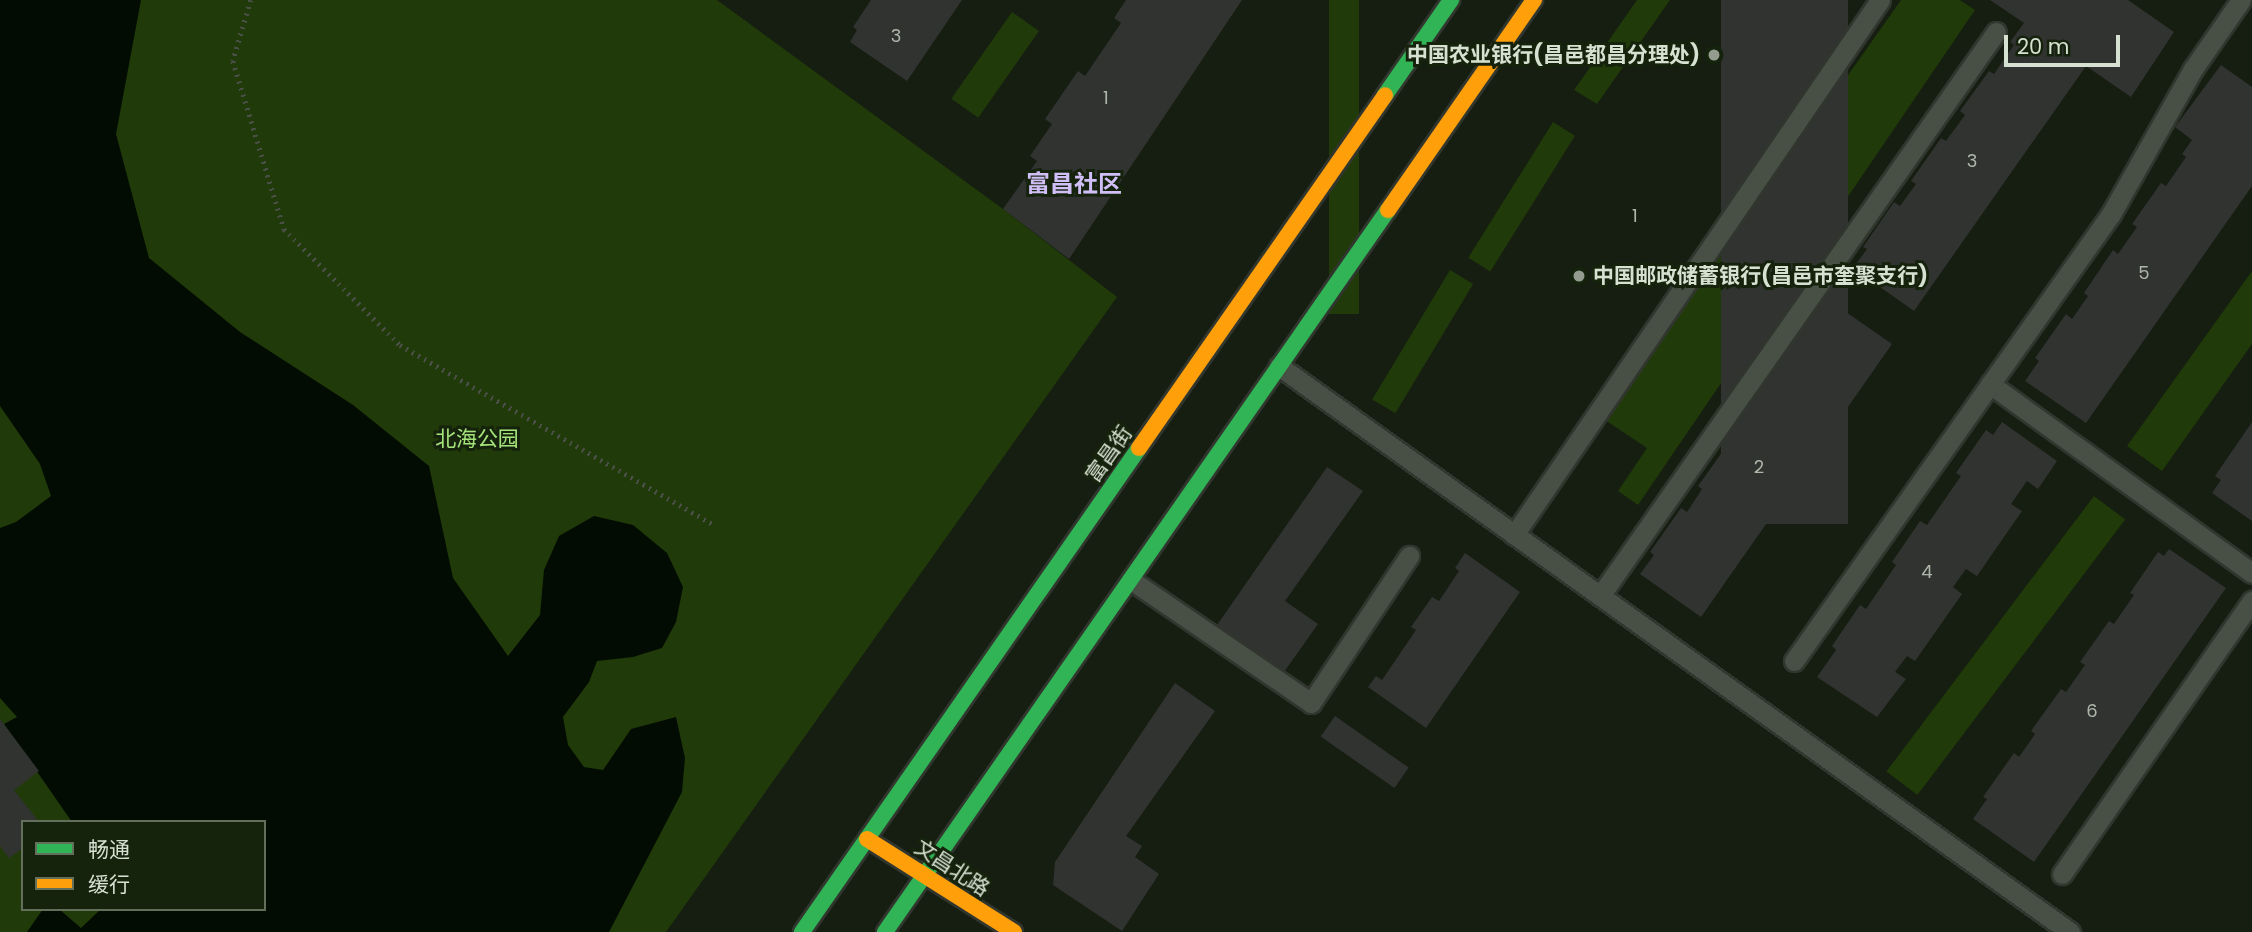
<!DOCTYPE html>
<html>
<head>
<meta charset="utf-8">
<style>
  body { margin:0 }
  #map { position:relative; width:2252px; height:932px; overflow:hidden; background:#161d11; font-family:Poppins,"Noto Sans SC",sans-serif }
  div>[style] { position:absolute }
  .green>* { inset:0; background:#203a09; transform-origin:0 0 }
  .water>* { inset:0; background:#030c02 }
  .building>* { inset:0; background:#313331; transform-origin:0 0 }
  .path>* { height:4.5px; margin-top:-2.25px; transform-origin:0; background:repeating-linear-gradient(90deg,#4a4f47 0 2px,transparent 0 7px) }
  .roads { filter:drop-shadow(2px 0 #31362e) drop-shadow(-2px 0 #31362e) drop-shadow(0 2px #31362e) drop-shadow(0 -2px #31362e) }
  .lane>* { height:19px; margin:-9.5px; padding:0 9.5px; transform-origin:9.5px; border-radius:9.5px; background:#484f45 }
  .fast>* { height:16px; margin:-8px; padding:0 8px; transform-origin:8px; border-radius:8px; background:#30b455 }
  .slow>* { height:16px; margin:-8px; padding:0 8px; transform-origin:8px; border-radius:8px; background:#ff9f0a }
  .dots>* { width:19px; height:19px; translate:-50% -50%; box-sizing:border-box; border:4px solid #15220c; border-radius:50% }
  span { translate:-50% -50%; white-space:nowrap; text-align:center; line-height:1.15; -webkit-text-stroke:6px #15220c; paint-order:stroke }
  .number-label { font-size:18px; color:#aeb6aa }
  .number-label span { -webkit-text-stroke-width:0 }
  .poi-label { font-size:21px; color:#d7e1d2; font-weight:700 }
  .right { translate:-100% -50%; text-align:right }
  .left { translate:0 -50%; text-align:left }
  .park-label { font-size:21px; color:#a5e37b }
  .street-label { font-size:21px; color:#d7e1d2 }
  .quarter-label { font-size:24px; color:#d0bff7; font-weight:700 }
  .legend { position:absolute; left:21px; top:820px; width:245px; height:91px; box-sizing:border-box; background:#15220c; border:2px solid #636e5b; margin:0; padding:9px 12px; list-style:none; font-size:21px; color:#d7e1d2 }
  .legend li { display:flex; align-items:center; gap:14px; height:35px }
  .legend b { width:35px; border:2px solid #636e5b }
  .scale { position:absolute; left:2004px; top:35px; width:116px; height:32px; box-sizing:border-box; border:4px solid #d7e1d2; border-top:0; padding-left:9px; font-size:21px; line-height:24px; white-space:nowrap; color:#d7e1d2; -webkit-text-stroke:5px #15220c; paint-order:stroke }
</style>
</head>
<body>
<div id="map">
  <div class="green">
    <i style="clip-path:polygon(evenodd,0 0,717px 0,1003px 209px,1117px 297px,666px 932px,0 932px,0 0,23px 822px,264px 822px,264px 909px,23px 909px,23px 822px)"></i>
    <i style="left:1329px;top:0;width:30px;height:314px"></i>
    <i style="clip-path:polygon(1637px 0,1670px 0,1597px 104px,1574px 90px)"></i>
    <i style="clip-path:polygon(1901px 0,1960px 0,1975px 10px,1638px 505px,1618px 491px,1647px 448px,1605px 420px)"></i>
    <i style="left:1012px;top:12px;width:33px;height:106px;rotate:35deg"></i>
    <i style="left:1553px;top:122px;width:26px;height:160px;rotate:32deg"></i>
    <i style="left:1450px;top:270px;width:27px;height:151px;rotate:31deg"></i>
    <i style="clip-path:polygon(2252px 271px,2252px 344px,2162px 471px,2127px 446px)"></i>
    <i style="left:2094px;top:496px;width:39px;height:345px;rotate:37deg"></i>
  </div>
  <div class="water">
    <i style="clip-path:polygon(0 0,141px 0,116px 134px,149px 258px,240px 332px,353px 405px,429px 466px,453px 578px,508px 656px,540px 615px,544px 570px,559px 536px,594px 516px,633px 525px,667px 553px,683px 587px,676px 622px,662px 648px,633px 657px,597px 661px,589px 682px,563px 717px,568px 745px,584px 767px,603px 770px,631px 729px,676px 717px,685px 758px,682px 792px,609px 932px,27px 932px,43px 909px,59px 909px,81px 928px,101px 909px,264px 909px,264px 822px,72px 822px,4px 724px,17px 717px,0 698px,0 528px,16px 522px,51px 496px,40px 464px,0 406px)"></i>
  </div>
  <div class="building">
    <i style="clip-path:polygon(871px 0,962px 0,907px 81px,850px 42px,857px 30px,853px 27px)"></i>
    <i style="clip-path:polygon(1126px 0,1242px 0,1069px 259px,1003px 209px,1037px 161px,1030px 156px,1052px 124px,1045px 119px,1078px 71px,1085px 76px,1121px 23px,1114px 18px)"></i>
    <i style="left:1721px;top:0;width:127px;height:524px"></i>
    <i style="clip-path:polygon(1990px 0,2128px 0,2174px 32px,2131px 97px,2086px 66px,1914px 311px,1853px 268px,1867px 249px,1863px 247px,1894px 202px,1900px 206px,1916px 184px,1911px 181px,1941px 138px,1946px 141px,1965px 115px,1960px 111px,1989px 71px,1994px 74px,2014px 45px,2010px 42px,2024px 23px)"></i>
    <i style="clip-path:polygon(2221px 65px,2252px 87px,2252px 186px,2086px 423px,2025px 381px,2039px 361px,2035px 358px,2066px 314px,2072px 319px,2088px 296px,2084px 293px,2113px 250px,2118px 254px,2137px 227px,2132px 224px,2161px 183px,2166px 186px,2186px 157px,2182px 154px,2192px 140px,2175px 127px)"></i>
    <i style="clip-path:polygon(1836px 305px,1892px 344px,1701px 617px,1640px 574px,1654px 555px,1650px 552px,1681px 508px,1687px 512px,1702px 489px,1698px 486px,1728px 444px,1733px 447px,1752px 420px,1747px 417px,1776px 376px,1781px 379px,1801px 350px,1797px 348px,1826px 308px,1831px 311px)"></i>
    <i style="clip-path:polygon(2002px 422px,2057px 461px,2038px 489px,2027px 481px,2011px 504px,2022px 511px,1977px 576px,1966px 569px,1953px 587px,1962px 594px,1915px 661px,1907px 656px,1895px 672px,1906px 679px,1877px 717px,1817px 677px,1836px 650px,1832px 646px,1860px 605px,1866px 609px,1896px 565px,1892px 562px,1920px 521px,1927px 525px,1961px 476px,1956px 473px,1986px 430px,1993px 435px)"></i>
    <i style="clip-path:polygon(2252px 422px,2252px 521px,2212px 493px,2221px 480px,2215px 476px)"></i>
    <i style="clip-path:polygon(1327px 467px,1363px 491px,1285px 601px,1318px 624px,1284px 672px,1217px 625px)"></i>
    <i style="clip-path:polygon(2169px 549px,2226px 588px,2034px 862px,1973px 819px,1987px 799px,1983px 797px,2014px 753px,2019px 757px,2035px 734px,2031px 731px,2061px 689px,2066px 692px,2085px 665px,2080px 662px,2109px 621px,2114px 624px,2134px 595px,2130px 593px,2158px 552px,2164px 556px)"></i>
    <i style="clip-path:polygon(1465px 553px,1520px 592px,1426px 728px,1368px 687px,1376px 676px,1382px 680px,1416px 630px,1411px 627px,1432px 597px,1439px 601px,1459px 571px,1455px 568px)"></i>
    <i style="clip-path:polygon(1175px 683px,1215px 711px,1126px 836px,1142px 846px,1135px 857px,1159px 874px,1122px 931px,1053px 885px,1055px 862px)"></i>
    <i style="left:1335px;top:716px;width:90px;height:25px;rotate:35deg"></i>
    <i style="clip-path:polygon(0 719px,39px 771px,14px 790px,39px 822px,23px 822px,23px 848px,9px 858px,0 846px)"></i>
  </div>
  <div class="path">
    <i style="left:251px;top:0;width:64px;rotate:106.4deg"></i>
    <i style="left:233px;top:61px;width:176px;rotate:73.1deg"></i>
    <i style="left:284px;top:229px;width:164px;rotate:45deg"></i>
    <i style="left:400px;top:345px;width:361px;rotate:29.8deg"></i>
  </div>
  <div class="roads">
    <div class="lane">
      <i style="left:1279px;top:366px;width:973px;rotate:35.59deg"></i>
      <i style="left:1990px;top:384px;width:323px;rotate:35.8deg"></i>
      <i style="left:1514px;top:535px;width:648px;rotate:-55.62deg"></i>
      <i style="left:1131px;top:580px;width:218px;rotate:34.3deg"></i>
      <i style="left:1311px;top:703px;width:177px;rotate:-56.3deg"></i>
      <i style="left:1600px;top:596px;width:689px;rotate:-54.93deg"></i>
      <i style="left:1794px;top:661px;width:548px;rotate:-54.66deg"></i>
      <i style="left:2111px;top:214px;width:167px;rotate:-60.5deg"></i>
      <i style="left:2193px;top:69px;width:84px;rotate:-55.2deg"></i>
      <i style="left:2062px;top:874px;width:333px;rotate:-55.2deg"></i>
    </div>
    <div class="fast">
      <i style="left:1385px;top:95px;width:116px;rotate:-55.2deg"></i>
      <i style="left:802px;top:932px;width:590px;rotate:-55.15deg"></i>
      <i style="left:885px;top:932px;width:880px;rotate:-55.14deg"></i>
    </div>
    <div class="slow">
      <i style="left:1388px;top:210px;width:256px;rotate:-55.2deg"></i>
      <i style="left:1139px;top:448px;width:430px;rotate:-55.1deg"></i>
      <i style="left:867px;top:839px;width:174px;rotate:32.3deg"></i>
    </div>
  </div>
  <div class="dots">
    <i style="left:1714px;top:55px;background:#939c8e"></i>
    <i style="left:1579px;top:276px;background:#939c8e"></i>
  </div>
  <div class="number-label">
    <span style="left:896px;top:36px">3</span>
    <span style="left:1106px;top:98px">1</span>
    <span style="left:1972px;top:161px">3</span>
    <span style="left:1635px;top:216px">1</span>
    <span style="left:2144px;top:273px">5</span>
    <span style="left:1759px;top:467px">2</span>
    <span style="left:1927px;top:572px">4</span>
    <span style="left:2092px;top:711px">6</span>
  </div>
  <div class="poi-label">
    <span class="right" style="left:1700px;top:55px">中国农业银行(昌邑都昌分理处)</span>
    <span class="left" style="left:1593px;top:276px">中国邮政储蓄银行(昌邑市奎聚支行)</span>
  </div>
  <div class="park-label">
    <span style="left:477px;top:439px">北海公园</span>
  </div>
  <div class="street-label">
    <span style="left:1109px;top:454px;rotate:-55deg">富昌街</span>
    <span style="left:952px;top:868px;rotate:33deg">文昌北路</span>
  </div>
  <div class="quarter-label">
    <span style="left:1074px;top:184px">富昌社区</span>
  </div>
  <ul class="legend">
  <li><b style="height:9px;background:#30b455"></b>畅通</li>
  <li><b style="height:9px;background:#ff9f0a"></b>缓行</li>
  </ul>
  <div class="scale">20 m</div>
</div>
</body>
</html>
